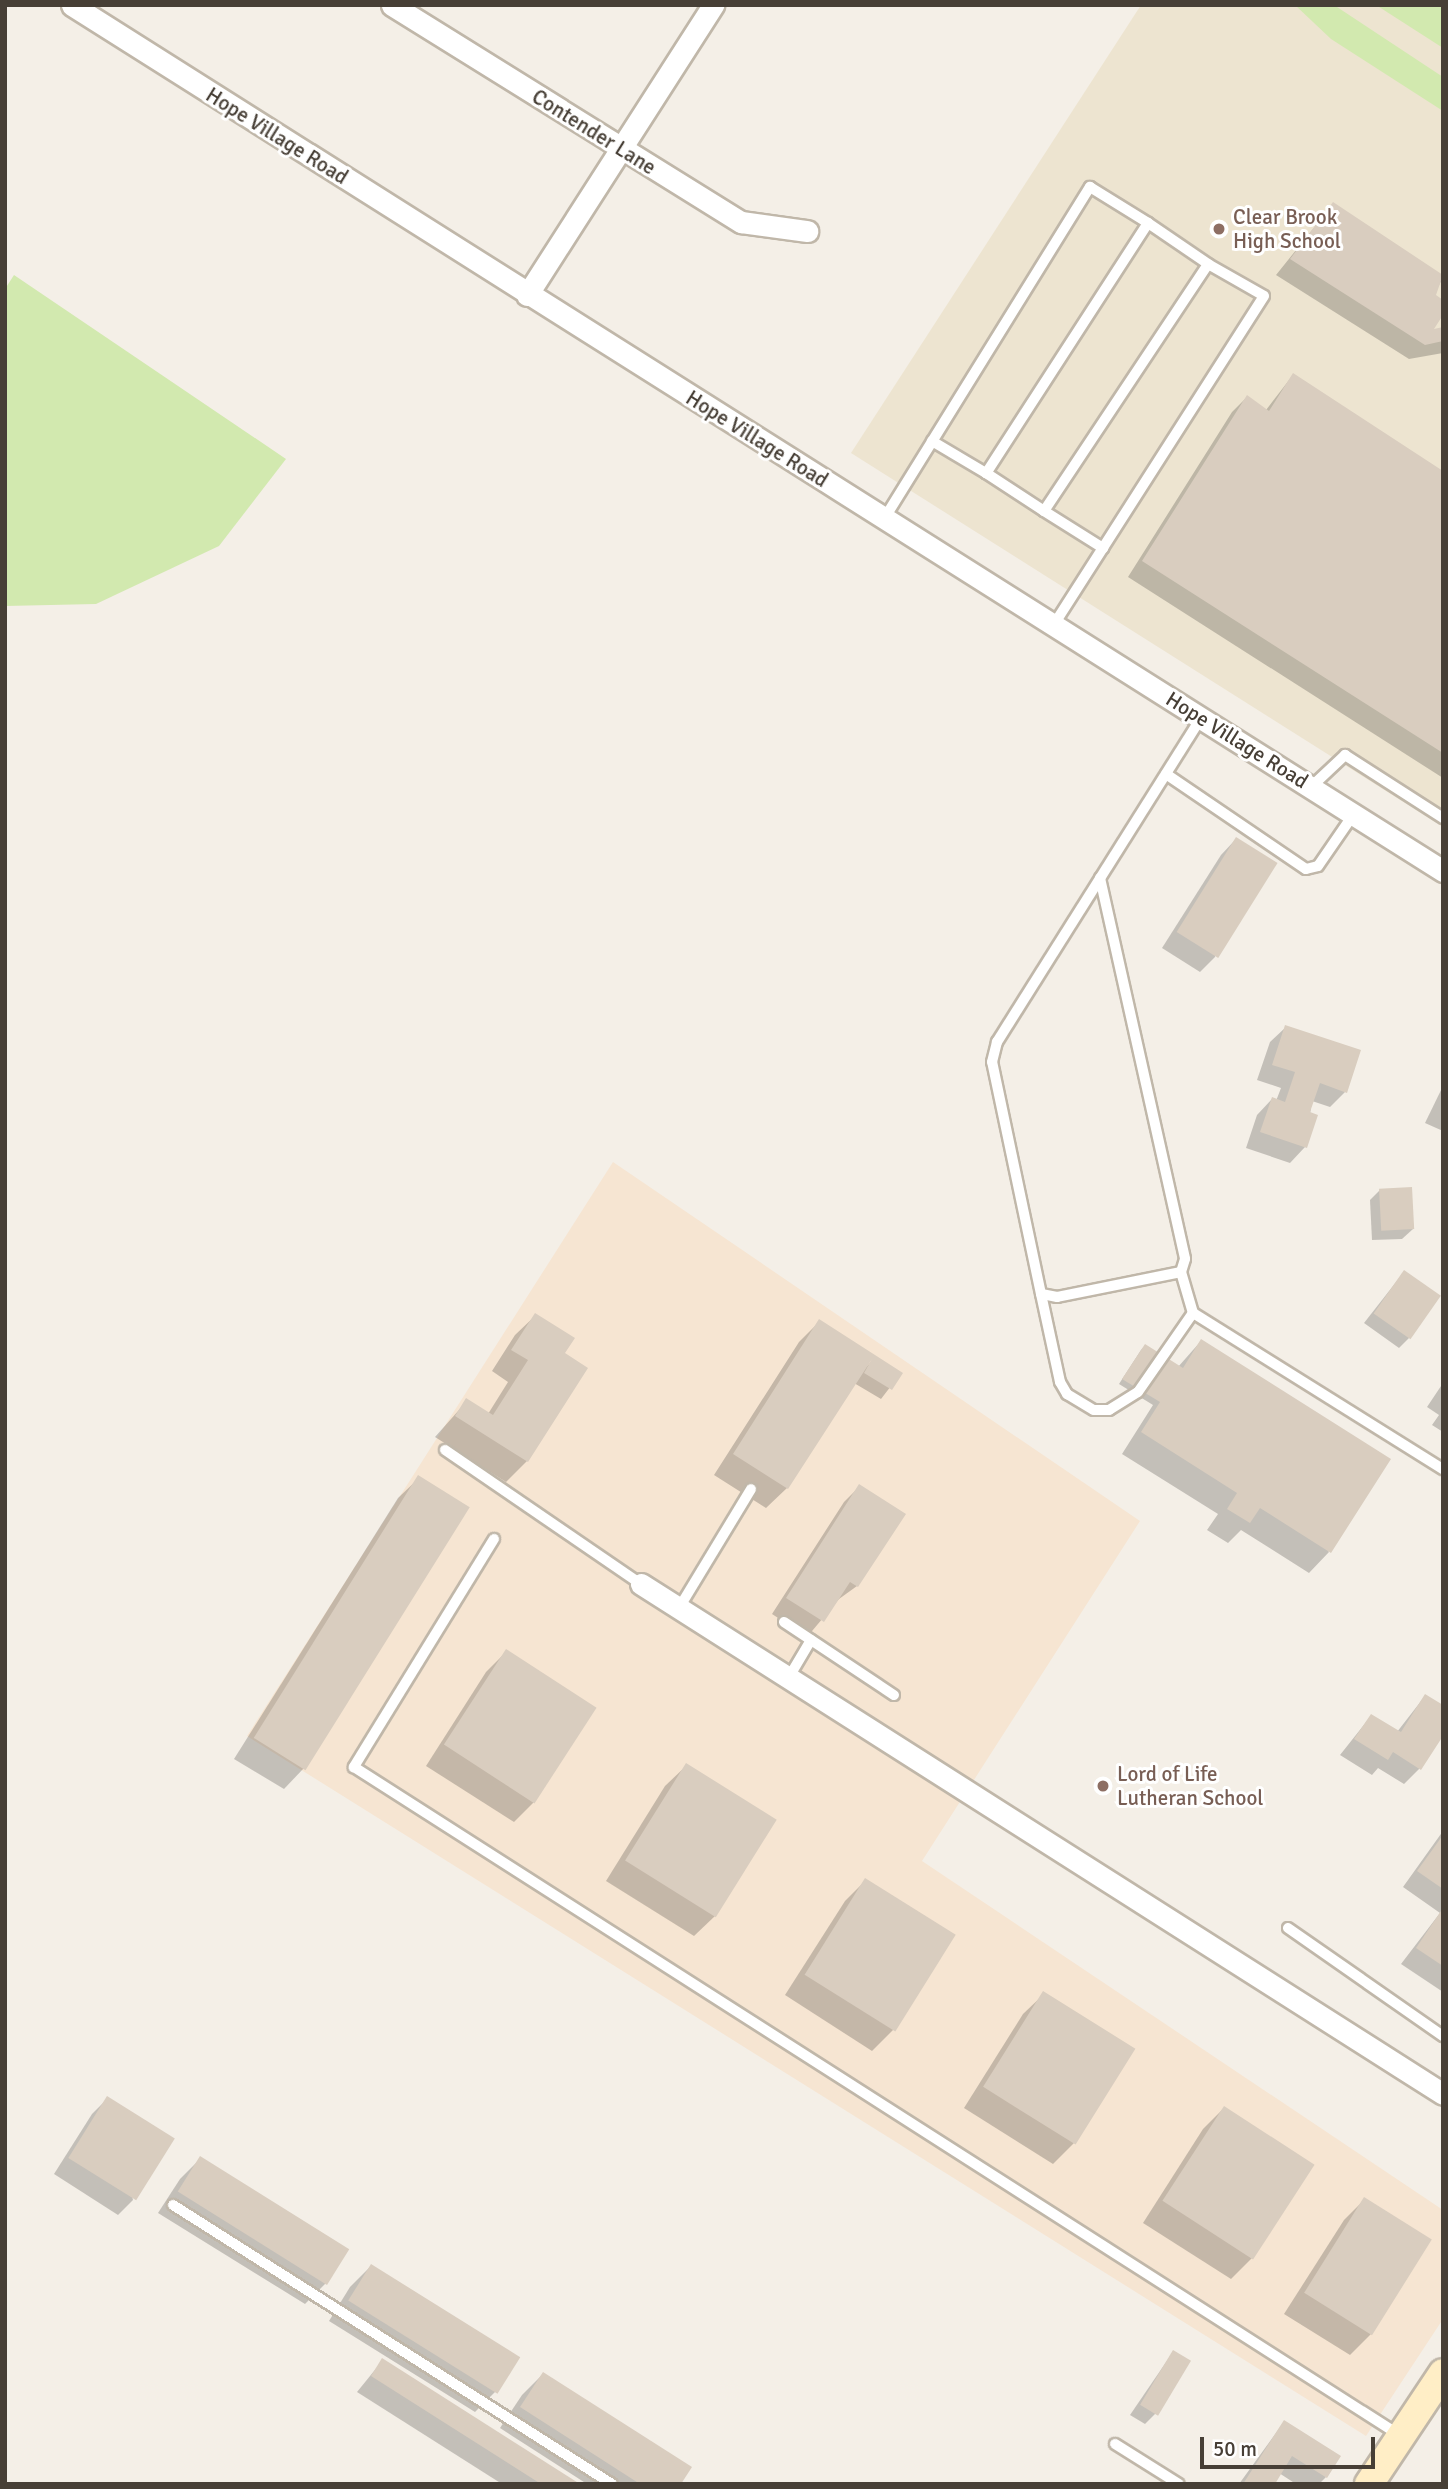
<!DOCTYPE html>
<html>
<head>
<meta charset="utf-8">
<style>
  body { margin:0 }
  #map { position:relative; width:1448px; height:2489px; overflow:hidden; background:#f4efe7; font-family:Signika,sans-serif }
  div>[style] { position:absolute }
  .commercial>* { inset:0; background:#f6e5d2 }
  .education>* { inset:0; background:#ede4d0 }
  .green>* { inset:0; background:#d2e9af }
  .shadow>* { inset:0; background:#0003 }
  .building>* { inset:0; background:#d9cdbf; transform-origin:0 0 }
  .roads { filter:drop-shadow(2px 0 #c0b7a9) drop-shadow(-2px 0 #c0b7a9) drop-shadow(0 2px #c0b7a9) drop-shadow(0 -2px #c0b7a9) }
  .lane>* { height:10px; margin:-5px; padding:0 5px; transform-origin:5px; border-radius:5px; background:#fff }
  .street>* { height:21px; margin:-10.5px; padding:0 10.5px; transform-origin:10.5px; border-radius:10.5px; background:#fff }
  .secondary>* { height:28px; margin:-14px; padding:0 14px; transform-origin:14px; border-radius:14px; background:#ffeec6 }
  .dots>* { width:19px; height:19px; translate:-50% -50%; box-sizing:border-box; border:4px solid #fff; border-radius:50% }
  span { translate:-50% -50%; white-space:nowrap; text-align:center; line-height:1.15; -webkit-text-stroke:6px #fff; paint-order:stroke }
  .street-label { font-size:21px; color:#473f36 }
  .education-label { font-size:21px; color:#785e54 }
  .left { translate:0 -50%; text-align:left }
  .frame { position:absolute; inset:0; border:7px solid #473f36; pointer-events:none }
  .scale { position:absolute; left:1200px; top:2437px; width:175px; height:32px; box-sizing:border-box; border:4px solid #473f36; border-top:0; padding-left:9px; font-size:21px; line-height:24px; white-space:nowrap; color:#473f36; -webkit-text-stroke:5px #fff; paint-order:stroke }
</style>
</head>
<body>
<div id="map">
  <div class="commercial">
    <i style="clip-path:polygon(613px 1162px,1140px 1521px,922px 1861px,1443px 2210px,1443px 2319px,1366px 2436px,247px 1736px)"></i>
  </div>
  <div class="education">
    <i style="clip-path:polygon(1141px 5px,1443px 5px,1443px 827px,851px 453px)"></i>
  </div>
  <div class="green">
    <i style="clip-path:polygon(1295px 5px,1334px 5px,1443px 77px,1443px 111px,1331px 39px)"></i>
    <i style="clip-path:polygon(1376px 5px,1443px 5px,1443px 48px)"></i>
    <i style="clip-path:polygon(14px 275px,286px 459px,219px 546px,96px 604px,5px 606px,5px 289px)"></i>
  </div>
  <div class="shadow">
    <i style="clip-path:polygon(1333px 204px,1443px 277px,1434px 295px,1431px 332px,1443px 329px,1443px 353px,1409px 359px,1276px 275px)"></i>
    <i style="clip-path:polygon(1293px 375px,1443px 474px,1443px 778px,1128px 577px,1232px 412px,1247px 397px,1266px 410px)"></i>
    <i style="clip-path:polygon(1236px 839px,1215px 957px,1200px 972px,1162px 948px,1221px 855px)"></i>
    <i style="clip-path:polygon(1286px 1027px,1345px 1092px,1330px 1107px,1312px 1101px,1305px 1147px,1290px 1163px,1246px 1148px,1257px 1115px,1272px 1099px,1276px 1101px,1281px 1088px,1257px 1080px,1270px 1042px)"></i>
    <i style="clip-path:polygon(1443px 1086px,1443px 1131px,1425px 1123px)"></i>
    <i style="clip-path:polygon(1380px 1190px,1413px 1229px,1402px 1239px,1372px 1240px,1370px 1200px)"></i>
    <i style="clip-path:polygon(1404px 1272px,1409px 1338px,1399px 1348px,1364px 1323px)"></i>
    <i style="clip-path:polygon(536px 1315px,563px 1354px,586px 1368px,527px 1461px,506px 1482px,435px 1437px,467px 1401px,488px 1414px,508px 1382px,492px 1371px,515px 1335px)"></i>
    <i style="clip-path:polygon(820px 1321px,867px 1366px,875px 1358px,901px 1373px,881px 1399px,854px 1383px,787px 1488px,766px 1508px,714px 1475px,799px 1342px)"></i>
    <i style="clip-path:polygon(1201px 1341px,1329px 1552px,1309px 1573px,1241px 1530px,1228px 1543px,1207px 1530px,1218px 1514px,1122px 1454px,1153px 1405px,1119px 1384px,1141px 1350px,1145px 1346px,1178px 1367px)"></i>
    <i style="clip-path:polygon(1443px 1383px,1443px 1432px,1432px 1425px,1439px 1415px,1427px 1407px)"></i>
    <i style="clip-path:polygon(419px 1478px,304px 1768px,284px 1789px,234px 1759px,398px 1498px)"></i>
    <i style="clip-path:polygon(860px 1486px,857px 1586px,839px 1599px,807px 1637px,772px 1614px,844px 1502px)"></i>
    <i style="clip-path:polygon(507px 1651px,535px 1801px,514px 1822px,426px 1766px,486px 1672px)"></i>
    <i style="clip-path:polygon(1425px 1696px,1420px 1768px,1404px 1784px,1378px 1768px,1372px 1775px,1340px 1755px,1371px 1716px,1397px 1732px)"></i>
    <i style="clip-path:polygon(686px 1766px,715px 1916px,694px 1936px,606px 1881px,665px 1786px)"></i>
    <i style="clip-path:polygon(1443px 1831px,1443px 1992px,1401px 1964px,1440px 1913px,1403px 1887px)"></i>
    <i style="clip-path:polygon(866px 1880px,893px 2030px,872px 2051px,785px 1995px,845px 1901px)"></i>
    <i style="clip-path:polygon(1044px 1994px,1074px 2143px,1053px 2164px,964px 2108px,1023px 2014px)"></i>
    <i style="clip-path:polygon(108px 2098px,133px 2200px,118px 2215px,54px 2174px,92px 2114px)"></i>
    <i style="clip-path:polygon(1224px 2108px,1312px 2164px,1252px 2258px,1231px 2279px,1143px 2223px,1203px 2129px)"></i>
    <i style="clip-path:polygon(201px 2158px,326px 2283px,305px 2304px,158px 2213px,180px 2179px)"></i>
    <i style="clip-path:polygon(1364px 2200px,1371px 2334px,1350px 2355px,1284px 2314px,1344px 2220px)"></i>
    <i style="clip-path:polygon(371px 2266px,496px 2391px,475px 2412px,329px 2321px,350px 2287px)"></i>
    <i style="clip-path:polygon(1173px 2352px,1155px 2414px,1145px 2424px,1130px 2415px)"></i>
    <i style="clip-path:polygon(383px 2360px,576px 2484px,502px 2484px,357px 2392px)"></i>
    <i style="clip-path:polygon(543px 2374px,679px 2484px,587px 2484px,500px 2428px,522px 2395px)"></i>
    <i style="clip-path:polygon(1284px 2422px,1326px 2477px,1319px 2484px,1296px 2484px,1279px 2473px,1273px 2484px,1239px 2484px)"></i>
  </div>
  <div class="building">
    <i style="clip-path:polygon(1333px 202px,1443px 275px,1436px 295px,1443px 300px,1443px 315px,1434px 329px,1443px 327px,1443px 341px,1425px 345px,1290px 259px)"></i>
    <i style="clip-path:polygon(1293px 373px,1443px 471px,1443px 753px,1142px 561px,1247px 395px,1269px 411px)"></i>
    <i style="left:1236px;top:837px;width:49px;height:112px;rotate:32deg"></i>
    <i style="clip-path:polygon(1285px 1025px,1361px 1050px,1347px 1093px,1320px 1083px,1310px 1112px,1318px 1115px,1307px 1148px,1260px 1132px,1272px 1097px,1285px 1102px,1295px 1072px,1272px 1065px)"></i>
    <i style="left:1412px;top:1187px;width:42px;height:33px;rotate:87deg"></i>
    <i style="left:1404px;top:1270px;width:45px;height:53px;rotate:35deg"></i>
    <i style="clip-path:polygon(535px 1313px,575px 1338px,565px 1353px,588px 1368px,528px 1462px,455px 1416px,466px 1398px,493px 1415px,528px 1360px,511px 1350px)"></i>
    <i style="clip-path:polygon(819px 1319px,903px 1373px,892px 1390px,864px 1373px,872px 1359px,788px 1489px,733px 1454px)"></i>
    <i style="clip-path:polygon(1201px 1339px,1391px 1459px,1331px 1553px,1260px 1508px,1250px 1523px,1227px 1509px,1237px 1493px,1141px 1432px,1160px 1402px,1122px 1379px,1145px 1344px,1183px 1368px)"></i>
    <i style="left:418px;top:1475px;width:61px;height:310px;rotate:32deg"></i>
    <i style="clip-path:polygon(859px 1484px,906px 1514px,858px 1587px,850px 1582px,824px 1622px,786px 1598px)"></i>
    <i style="left:506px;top:1649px;width:108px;height:114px;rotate:33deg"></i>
    <i style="clip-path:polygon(1425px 1694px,1443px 1705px,1443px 1736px,1421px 1770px,1393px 1752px,1388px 1760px,1354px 1739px,1371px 1714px,1401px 1732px)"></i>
    <i style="left:686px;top:1763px;width:107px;height:115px;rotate:32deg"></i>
    <i style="clip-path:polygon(1443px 1835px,1443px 1889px,1417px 1871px)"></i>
    <i style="left:865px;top:1878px;width:107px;height:114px;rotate:32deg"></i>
    <i style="clip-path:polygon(1443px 1908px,1443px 1966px,1416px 1948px)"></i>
    <i style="left:1043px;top:1991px;width:109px;height:113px;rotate:32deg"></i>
    <i style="left:107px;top:2096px;width:80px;height:73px;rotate:32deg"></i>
    <i style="left:1224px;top:2106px;width:108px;height:113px;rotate:33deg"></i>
    <i style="left:200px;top:2156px;width:176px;height:42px;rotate:32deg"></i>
    <i style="left:1364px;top:2197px;width:80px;height:113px;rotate:32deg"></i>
    <i style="left:371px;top:2264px;width:176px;height:43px;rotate:32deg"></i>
    <i style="left:1173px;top:2350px;width:21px;height:64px;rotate:31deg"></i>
    <i style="clip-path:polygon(382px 2358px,580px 2484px,541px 2484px,371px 2376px)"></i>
    <i style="clip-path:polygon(543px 2372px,692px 2467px,681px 2484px,640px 2484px,520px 2407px)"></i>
    <i style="clip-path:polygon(1284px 2420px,1341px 2456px,1327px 2478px,1292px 2456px,1275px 2484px,1243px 2484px)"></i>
  </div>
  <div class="roads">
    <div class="lane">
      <i style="left:1148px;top:223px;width:73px;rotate:34.3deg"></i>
      <i style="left:932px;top:441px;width:63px;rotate:30.7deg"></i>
      <i style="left:1044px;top:511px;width:70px;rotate:32.1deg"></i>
      <i style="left:884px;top:519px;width:391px;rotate:-58.2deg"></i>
      <i style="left:1090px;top:187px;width:68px;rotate:31.8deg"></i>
      <i style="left:1148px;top:223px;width:298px;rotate:122.9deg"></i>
      <i style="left:986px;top:473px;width:69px;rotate:33.2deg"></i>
      <i style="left:1044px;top:511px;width:296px;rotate:-56.4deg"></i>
      <i style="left:1208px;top:264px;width:64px;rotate:29.7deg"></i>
      <i style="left:1264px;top:296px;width:389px;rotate:122.6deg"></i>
      <i style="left:1166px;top:774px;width:169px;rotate:34.2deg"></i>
      <i style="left:1306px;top:869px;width:12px;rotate:-14deg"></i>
      <i style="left:1318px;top:866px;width:62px;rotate:-55.5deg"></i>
      <i style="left:1311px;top:787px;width:47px;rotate:-43.3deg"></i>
      <i style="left:1345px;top:755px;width:117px;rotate:32.7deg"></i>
      <i style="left:1100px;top:878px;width:390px;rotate:77.4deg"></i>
      <i style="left:1185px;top:1259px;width:14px;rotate:107deg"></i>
      <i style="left:1181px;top:1272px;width:126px;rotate:168.6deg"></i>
      <i style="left:1057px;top:1297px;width:16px;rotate:-169deg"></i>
      <i style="left:1041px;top:1294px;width:237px;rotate:-101.9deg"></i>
      <i style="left:992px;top:1062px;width:21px;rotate:-76deg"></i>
      <i style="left:997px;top:1042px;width:383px;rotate:-57.8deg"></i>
      <i style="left:1181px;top:1272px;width:43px;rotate:73.7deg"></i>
      <i style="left:1193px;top:1313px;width:295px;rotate:32deg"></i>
      <i style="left:1041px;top:1294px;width:90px;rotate:77.8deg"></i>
      <i style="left:1060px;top:1382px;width:14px;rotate:60deg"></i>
      <i style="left:1067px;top:1394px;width:31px;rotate:31deg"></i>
      <i style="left:1094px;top:1410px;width:15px"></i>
      <i style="left:1109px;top:1410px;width:34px;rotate:-32deg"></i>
      <i style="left:1138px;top:1392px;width:96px;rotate:-55.2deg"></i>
      <i style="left:445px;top:1450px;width:237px;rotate:34.4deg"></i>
      <i style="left:494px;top:1539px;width:268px;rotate:121.6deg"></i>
      <i style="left:354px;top:1767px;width:1242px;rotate:32.58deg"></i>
      <i style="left:679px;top:1608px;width:139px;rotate:-58.8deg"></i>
      <i style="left:784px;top:1622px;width:132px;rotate:33.6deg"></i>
      <i style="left:789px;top:1677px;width:43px;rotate:-59.3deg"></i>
      <i style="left:1288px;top:1928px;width:189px;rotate:34.9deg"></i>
      <i style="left:173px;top:2205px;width:520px;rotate:32.44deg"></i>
      <i style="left:1115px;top:2444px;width:75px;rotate:32deg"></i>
    </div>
    <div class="street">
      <i style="left:72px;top:5px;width:1622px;rotate:32.28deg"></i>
      <i style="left:392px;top:5px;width:411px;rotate:31.9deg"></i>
      <i style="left:741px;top:222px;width:67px;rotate:7.8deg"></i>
      <i style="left:527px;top:295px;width:345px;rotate:-57.3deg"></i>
      <i style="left:641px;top:1584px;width:950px;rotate:32.45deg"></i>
    </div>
    <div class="secondary">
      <i style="left:1369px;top:2484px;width:133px;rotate:-56.3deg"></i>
    </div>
  </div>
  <div class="dots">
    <i style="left:1219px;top:229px;background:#8d6e63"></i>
    <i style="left:1103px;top:1786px;background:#8d6e63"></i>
  </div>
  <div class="street-label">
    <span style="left:594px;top:132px;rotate:32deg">Contender Lane</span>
    <span style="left:277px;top:136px;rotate:32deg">Hope Village Road</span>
    <span style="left:757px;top:439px;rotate:32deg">Hope Village Road</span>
    <span style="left:1237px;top:740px;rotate:32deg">Hope Village Road</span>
  </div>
  <div class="education-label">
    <span class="left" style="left:1233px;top:229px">Clear Brook<br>High School</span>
    <span class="left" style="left:1117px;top:1786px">Lord of Life<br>Lutheran School</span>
  </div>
  <div class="frame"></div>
  <div class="scale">50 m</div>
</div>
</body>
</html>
